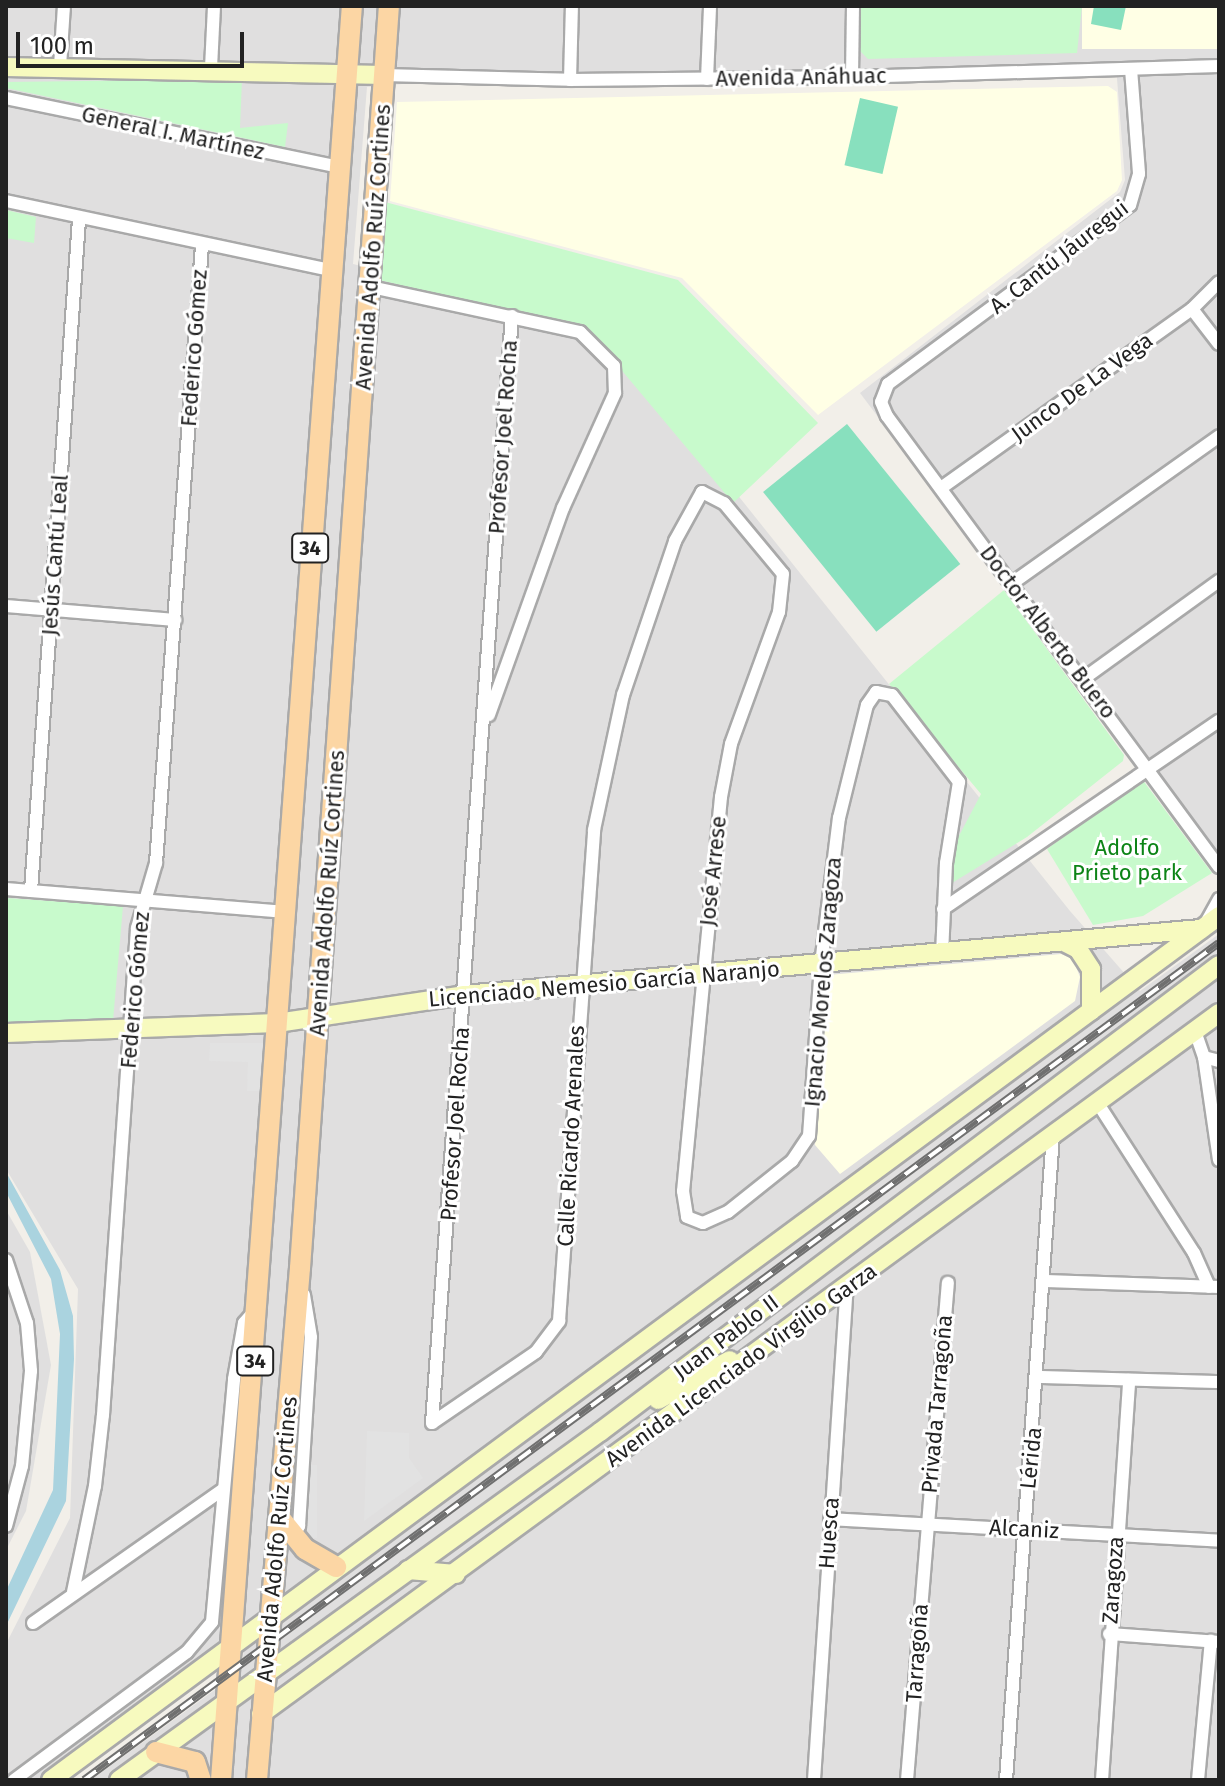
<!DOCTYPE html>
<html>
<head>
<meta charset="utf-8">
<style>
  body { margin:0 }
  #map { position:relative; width:1225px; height:1786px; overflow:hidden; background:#f2efe9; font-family:"Fira Sans",sans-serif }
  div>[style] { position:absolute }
  .residential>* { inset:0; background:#e0dfdf }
  .education>* { inset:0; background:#ffffe5; transform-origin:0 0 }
  .park>* { inset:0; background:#c8facc }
  .pitch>* { inset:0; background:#88e0be; transform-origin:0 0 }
  .parking>* { inset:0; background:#e2e2e2; transform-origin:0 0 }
  .water>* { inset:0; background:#aad3df }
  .roads { filter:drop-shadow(2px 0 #a9a9a9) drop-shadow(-2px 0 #a9a9a9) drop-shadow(0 2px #a9a9a9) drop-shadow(0 -2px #a9a9a9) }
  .street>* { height:12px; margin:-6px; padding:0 6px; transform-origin:6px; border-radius:6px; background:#fff }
  .secondary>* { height:18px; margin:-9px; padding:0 9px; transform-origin:9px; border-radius:9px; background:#f7fabf }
  .primary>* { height:20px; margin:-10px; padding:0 10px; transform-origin:10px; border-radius:10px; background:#fcd6a4 }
  .rail>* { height:8px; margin-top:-4px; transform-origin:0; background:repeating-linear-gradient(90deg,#fff 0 15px,#707070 0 30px); box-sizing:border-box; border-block:2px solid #707070 }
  span { translate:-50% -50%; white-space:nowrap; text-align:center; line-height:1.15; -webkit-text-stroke:6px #fff; paint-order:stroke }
  .shield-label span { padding:2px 6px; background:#fff; border:2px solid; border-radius:6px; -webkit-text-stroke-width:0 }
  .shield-label { font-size:20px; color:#222; font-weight:700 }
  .street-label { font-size:22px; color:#222 }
  .park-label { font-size:22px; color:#0c8416 }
  .frame { position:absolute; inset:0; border:8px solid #222; pointer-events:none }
  .scale { position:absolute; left:16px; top:32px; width:228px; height:36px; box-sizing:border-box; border:4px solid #222; border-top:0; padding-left:10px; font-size:24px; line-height:28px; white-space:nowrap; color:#222; -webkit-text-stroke:6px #fff; paint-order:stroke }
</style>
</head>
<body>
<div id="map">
  <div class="residential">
    <i style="clip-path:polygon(6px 6px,1219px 6px,1219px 870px,860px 393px,1120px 192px,1125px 180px,1116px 66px,438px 81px,367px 87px,353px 264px,601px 324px,1070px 911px,1140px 991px,1219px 934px,1219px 1780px,91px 1780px,242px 1670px,244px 1648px,62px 1780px,6px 1780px,6px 1644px,70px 1518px,78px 1289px,6px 1169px)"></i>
    <i style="clip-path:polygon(6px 1210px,30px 1252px,51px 1365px,26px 1511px,6px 1550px)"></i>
  </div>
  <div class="education">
    <i style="left:1082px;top:6px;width:137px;height:43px"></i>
    <i style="clip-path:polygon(1108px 86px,1117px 92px,1122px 180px,1117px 191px,818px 415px,682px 278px,390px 201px,397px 102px)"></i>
    <i style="clip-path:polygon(1061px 954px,1073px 959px,1080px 977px,1075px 1001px,840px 1174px,815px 1145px,828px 975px)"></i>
  </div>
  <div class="park">
    <i style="clip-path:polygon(860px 6px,1082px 6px,1077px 53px,868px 59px,859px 50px)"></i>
    <i style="clip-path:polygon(242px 79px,240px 128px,288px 123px,285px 147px,6px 88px,6px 82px)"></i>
    <i style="clip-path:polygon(385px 202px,678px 280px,818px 423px,733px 503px,587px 329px,375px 279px,385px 233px)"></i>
    <i style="clip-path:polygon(6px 210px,36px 217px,34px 243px,6px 238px)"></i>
    <i style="clip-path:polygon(1004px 590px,1124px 755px,1123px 761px,1027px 837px,952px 883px,951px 851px,981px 794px,889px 684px)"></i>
    <i style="clip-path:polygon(1142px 779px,1212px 873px,1143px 916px,1093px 925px,1047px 849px)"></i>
    <i style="clip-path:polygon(6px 898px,123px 906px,113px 1021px,6px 1025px)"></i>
  </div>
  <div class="pitch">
    <i style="clip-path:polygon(1094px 6px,1126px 6px,1121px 30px,1091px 24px)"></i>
    <i style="left:860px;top:98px;width:39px;height:69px;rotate:13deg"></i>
    <i style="left:847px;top:424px;width:180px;height:108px;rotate:51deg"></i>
  </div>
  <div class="parking">
    <i style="clip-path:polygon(210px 1043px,264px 1043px,261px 1091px,247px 1091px,248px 1062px,209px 1061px)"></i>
    <i style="clip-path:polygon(367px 1431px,409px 1433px,409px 1458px,423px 1478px,364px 1521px)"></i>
    <i style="left:304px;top:1465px;width:13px;height:73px"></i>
  </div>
  <div class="water">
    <i style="clip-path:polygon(6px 1172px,60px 1270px,73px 1316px,74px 1359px,66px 1501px,6px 1626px,6px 1591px,53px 1490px,60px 1334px,51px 1279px,6px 1192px)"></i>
  </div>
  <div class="roads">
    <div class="street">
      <i style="left:60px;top:66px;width:60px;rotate:-86.2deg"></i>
      <i style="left:211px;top:68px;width:62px;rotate:-87.2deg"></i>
      <i style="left:1131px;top:69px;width:105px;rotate:85.6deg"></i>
      <i style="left:1139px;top:174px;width:32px;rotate:106deg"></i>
      <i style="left:1130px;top:205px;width:301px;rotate:143.5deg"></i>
      <i style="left:888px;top:384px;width:19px;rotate:111deg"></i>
      <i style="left:881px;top:402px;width:15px;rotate:67deg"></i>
      <i style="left:887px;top:416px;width:560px;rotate:53.64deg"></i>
      <i style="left:384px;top:75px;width:186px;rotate:1.5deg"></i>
      <i style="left:570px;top:80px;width:282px;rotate:-0.6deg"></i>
      <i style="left:852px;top:77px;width:367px;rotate:-1.7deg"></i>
      <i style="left:852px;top:77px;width:71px;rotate:-89.2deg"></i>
      <i style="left:707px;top:79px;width:73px;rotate:-87.6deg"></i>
      <i style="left:570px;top:80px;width:74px;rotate:-88.5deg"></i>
      <i style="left:6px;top:98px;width:340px;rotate:11.7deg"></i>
      <i style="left:6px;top:201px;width:332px;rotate:12deg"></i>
      <i style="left:371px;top:287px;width:214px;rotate:12.2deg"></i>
      <i style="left:580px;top:332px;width:48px;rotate:45deg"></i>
      <i style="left:614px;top:366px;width:27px;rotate:88deg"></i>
      <i style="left:615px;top:393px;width:126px;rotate:114.3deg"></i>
      <i style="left:563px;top:508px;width:220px;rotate:109.7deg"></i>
      <i style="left:1192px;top:309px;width:44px;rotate:52.4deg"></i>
      <i style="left:941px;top:488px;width:308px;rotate:-35.5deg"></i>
      <i style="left:1192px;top:309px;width:38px;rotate:-45deg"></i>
      <i style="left:1011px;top:584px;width:255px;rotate:-35.4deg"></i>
      <i style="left:6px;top:606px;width:170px;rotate:4.7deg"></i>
      <i style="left:1083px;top:679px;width:168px;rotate:-35.8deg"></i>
      <i style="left:6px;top:889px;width:278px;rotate:4.7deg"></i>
      <i style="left:31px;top:891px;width:674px;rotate:-85.91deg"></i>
      <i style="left:943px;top:909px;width:334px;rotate:-34.3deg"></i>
      <i style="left:1207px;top:921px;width:25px;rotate:-61deg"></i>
      <i style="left:1195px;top:1031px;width:28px;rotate:71deg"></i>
      <i style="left:1204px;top:1057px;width:104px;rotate:81.7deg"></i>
      <i style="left:1204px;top:1057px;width:16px;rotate:15deg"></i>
      <i style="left:1097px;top:1102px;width:179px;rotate:57.3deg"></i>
      <i style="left:1194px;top:1253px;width:37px;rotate:66deg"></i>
      <i style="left:6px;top:1260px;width:66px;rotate:71.6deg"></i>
      <i style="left:27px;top:1323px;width:48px;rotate:85.2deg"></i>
      <i style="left:31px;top:1371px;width:95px;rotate:95.4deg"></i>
      <i style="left:22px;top:1466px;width:62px;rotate:104.9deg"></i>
      <i style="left:1046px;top:1281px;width:173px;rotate:2deg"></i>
      <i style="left:1039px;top:1377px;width:180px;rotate:1.6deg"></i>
      <i style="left:432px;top:1423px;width:126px;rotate:-34.3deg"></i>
      <i style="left:536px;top:1352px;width:39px;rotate:-53deg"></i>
      <i style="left:559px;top:1321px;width:492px;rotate:-85.9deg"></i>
      <i style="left:594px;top:830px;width:138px;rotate:-77.9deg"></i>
      <i style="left:623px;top:695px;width:163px;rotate:-71.3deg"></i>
      <i style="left:675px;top:541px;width:56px;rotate:-61.1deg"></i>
      <i style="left:702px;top:492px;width:25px;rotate:27deg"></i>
      <i style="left:724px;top:503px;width:92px;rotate:50.3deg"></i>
      <i style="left:783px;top:574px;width:38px;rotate:96deg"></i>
      <i style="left:779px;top:612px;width:140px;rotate:110deg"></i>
      <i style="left:731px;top:744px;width:54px;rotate:100.7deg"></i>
      <i style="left:721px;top:797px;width:396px;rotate:95.5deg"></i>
      <i style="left:683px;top:1191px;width:26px;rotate:81deg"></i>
      <i style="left:687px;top:1217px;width:17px;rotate:21deg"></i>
      <i style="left:703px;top:1223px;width:27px;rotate:-24deg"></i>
      <i style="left:728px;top:1212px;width:82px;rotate:-38.6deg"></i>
      <i style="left:792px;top:1161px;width:30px;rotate:-56deg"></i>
      <i style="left:809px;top:1136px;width:172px;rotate:-86deg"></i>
      <i style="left:821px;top:964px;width:147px;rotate:-83deg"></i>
      <i style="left:839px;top:818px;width:116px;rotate:-76.1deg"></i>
      <i style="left:867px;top:705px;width:16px;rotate:-55deg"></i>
      <i style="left:876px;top:692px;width:16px;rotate:11deg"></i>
      <i style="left:892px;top:695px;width:110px;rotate:52.4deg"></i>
      <i style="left:959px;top:782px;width:82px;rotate:99.1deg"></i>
      <i style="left:946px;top:863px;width:91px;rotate:92.5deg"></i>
      <i style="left:432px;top:1423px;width:1110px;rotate:-85.87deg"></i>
      <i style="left:830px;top:1519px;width:390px;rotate:3.2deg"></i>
      <i style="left:293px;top:1537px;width:13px;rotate:-61deg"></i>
      <i style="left:299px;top:1526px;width:189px;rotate:-86.4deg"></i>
      <i style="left:311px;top:1337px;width:43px;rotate:-99.5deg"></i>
      <i style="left:73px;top:1592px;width:108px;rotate:-78.3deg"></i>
      <i style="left:95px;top:1486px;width:71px;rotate:-83.6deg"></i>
      <i style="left:103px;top:1415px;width:488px;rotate:-86deg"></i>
      <i style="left:137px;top:928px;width:68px;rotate:-73.7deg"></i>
      <i style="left:156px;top:863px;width:619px;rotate:-85.74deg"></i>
      <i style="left:33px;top:1623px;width:231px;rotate:-35.1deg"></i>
      <i style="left:1109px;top:1634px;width:108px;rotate:4.2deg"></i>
      <i style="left:14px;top:1780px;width:215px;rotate:-36.5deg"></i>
      <i style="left:187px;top:1652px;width:39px;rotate:-50deg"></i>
      <i style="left:212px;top:1622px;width:244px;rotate:-84.8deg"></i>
      <i style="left:234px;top:1379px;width:57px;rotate:-79.9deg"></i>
      <i style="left:244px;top:1323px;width:18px;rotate:-49deg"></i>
      <i style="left:814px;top:1780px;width:495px;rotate:-86.2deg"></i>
      <i style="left:907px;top:1780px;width:499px;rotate:-85.3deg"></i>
      <i style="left:1006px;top:1780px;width:646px;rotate:-85.83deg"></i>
      <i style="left:1102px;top:1780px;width:401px;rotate:-86.1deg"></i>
      <i style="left:1198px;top:1780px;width:140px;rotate:-84.7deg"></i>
    </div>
    <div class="secondary">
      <i style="left:6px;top:67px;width:378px;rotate:1.2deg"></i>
      <i style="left:1064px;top:942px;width:16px;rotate:27deg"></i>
      <i style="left:1078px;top:949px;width:24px;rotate:57deg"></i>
      <i style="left:1091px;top:969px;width:42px;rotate:90deg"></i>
      <i style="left:6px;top:1033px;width:271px;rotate:-2.1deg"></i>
      <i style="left:277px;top:1023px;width:189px;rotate:-8.5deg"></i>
      <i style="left:464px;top:995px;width:740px;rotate:-5.12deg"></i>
      <i style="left:658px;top:1400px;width:82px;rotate:-29.1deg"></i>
      <i style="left:408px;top:1570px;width:48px;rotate:4.8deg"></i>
      <i style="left:261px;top:1714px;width:1187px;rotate:-36.19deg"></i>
      <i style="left:51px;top:1780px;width:1453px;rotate:-36.49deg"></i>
      <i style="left:119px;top:1780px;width:594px;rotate:-35.89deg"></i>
      <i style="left:600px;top:1432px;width:775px;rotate:-37.03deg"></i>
    </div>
    <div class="primary">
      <i style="left:279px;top:1517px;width:41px;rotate:50.9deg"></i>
      <i style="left:305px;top:1549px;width:36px;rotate:30deg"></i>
      <i style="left:156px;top:1752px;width:40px;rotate:14.4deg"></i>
      <i style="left:195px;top:1762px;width:19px;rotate:72deg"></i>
      <i style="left:221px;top:1780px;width:1779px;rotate:-85.78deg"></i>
      <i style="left:257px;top:1780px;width:514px;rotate:-85.2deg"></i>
      <i style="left:300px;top:1268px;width:1265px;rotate:-85.97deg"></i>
    </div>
  </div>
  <div class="rail">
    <i style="left:84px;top:1780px;width:1410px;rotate:-36.41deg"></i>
  </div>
  <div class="shield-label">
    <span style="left:310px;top:548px">34</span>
    <span style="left:255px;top:1361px">34</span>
  </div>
  <div class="street-label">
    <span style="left:801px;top:77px;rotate:-1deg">Avenida Anáhuac</span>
    <span style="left:173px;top:133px;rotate:12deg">General I. Martínez</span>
    <span style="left:373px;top:247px;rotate:-86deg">Avenida Adolfo Ruíz Cortines</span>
    <span style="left:1059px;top:257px;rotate:-38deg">A. Cantú Jáuregui</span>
    <span style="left:194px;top:348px;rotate:-86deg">Federico Gómez</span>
    <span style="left:1082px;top:387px;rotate:-36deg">Junco De La Vega</span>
    <span style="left:503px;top:437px;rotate:-86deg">Profesor Joel Rocha</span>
    <span style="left:55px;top:555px;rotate:-86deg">Jesús Cantú Leal</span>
    <span style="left:1048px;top:632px;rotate:53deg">Doctor Alberto Buero</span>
    <span style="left:713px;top:871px;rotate:-84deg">José Arrese</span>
    <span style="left:327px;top:893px;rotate:-86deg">Avenida Adolfo Ruíz Cortines</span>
    <span style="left:823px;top:982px;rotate:-85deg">Ignacio Morelos Zaragoza</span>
    <span style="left:604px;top:984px;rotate:-5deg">Licenciado Nemesio García Naranjo</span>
    <span style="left:135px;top:990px;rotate:-85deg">Federico Gómez</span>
    <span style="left:455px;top:1124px;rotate:-86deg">Profesor Joel Rocha</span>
    <span style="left:571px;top:1136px;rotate:-87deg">Calle Ricardo Arenales</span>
    <span style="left:726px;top:1337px;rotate:-37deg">Juan Pablo II</span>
    <span style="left:741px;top:1365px;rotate:-36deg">Avenida Licenciado Virgilio Garza</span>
    <span style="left:937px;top:1404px;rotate:-85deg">Privada Tarragoña</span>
    <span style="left:1031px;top:1458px;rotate:-84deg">Lérida</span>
    <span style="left:1024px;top:1529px;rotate:3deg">Alcaniz</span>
    <span style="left:829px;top:1533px;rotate:-86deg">Huesca</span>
    <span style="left:277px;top:1539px;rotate:-85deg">Avenida Adolfo Ruíz Cortines</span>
    <span style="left:1113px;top:1580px;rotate:-86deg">Zaragoza</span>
    <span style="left:917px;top:1653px;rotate:-86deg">Tarragoña</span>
  </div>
  <div class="park-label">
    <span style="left:1127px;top:860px">Adolfo<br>Prieto park</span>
  </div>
  <div class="frame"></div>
  <div class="scale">100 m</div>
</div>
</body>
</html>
